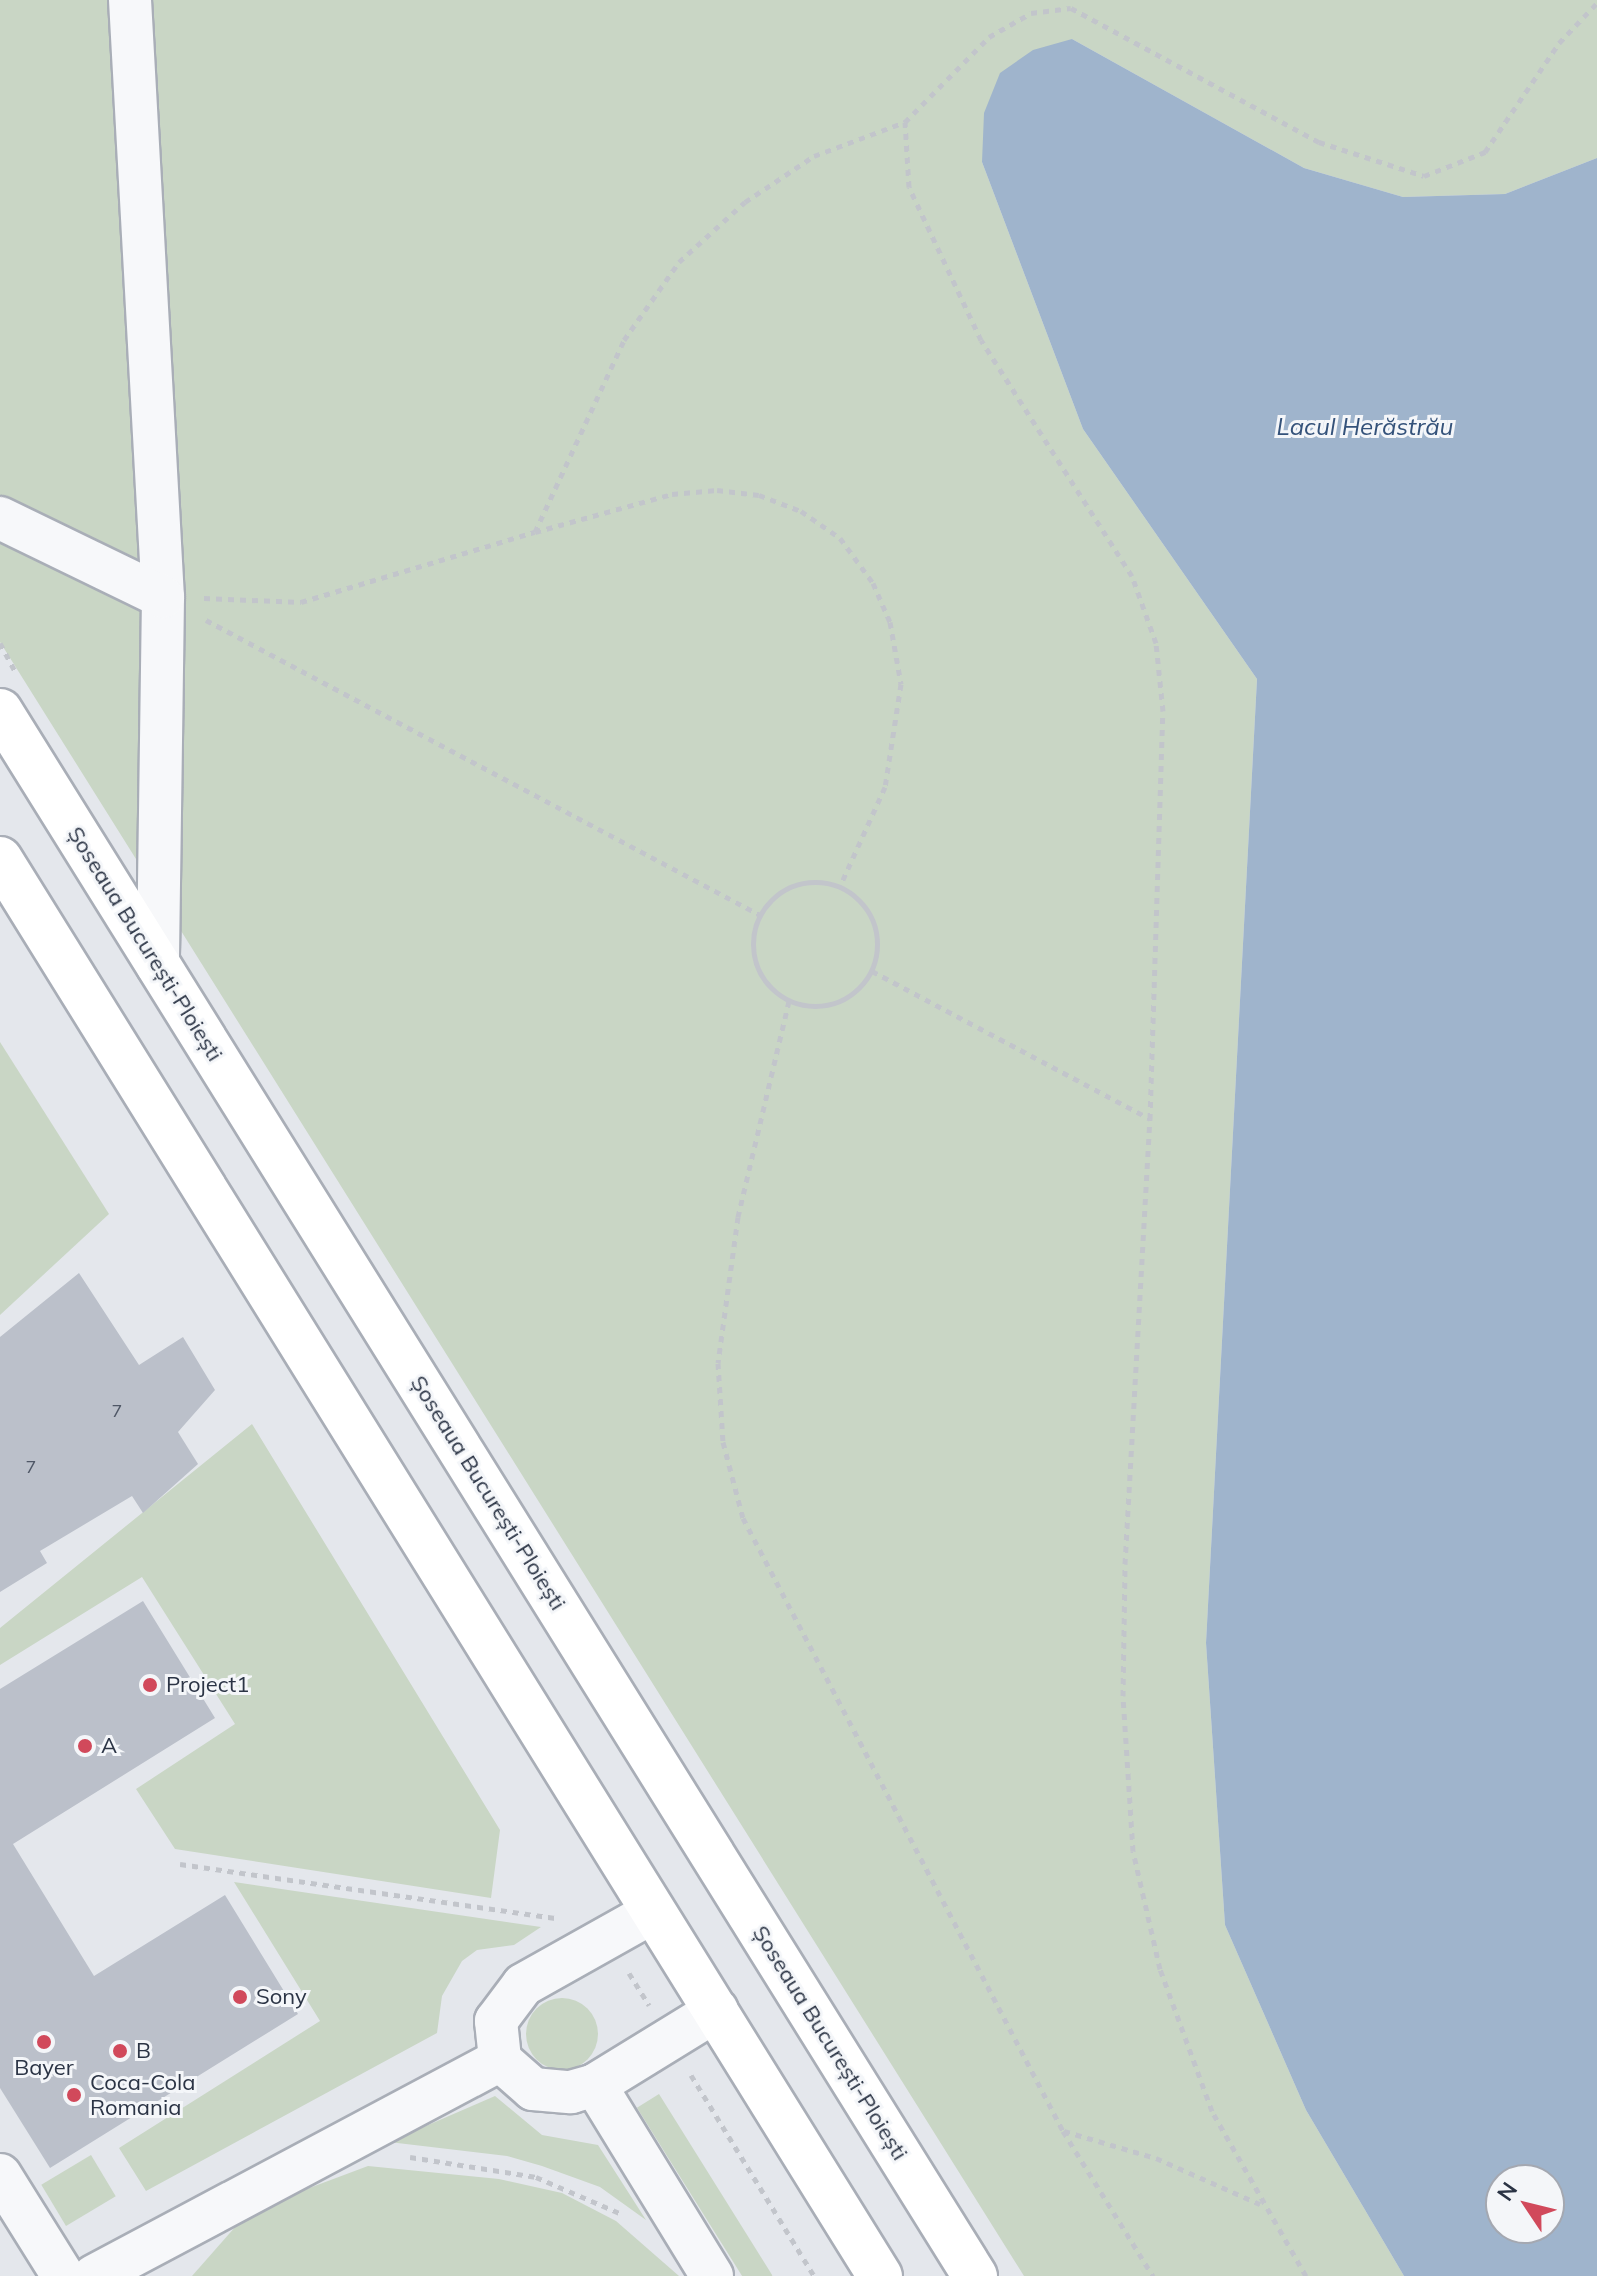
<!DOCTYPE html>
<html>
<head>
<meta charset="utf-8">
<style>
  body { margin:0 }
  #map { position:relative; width:1597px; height:2276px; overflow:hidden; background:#e4e7ec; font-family:Mulish,sans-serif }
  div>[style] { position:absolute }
  .green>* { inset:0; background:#c9d6c5; transform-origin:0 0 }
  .round { border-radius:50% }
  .water>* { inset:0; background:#9fb4cc }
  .building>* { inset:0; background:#bbc0ca }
  .path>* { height:5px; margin-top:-2.5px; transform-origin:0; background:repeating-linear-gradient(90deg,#c2c5cb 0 6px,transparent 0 12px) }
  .path>.ring { margin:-2.5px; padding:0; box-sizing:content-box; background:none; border:5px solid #c2c5cb; border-radius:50% }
  .roads { filter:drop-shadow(2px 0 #a9aeb7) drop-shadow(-2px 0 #a9aeb7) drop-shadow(0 2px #a9aeb7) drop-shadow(0 -2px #a9aeb7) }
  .minor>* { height:42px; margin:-21px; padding:0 21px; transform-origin:21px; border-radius:21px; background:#f7f8fa }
  .major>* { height:44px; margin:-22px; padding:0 22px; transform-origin:22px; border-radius:22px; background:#fff }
  .dots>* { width:22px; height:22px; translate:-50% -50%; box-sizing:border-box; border:4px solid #f4f6f9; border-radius:50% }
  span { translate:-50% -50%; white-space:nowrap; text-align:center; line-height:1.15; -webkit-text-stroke:6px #f4f6f9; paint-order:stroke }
  .number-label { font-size:18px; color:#4f5766 }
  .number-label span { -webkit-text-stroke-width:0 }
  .street-label { font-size:22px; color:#2b3445 }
  .poi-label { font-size:22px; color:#2b3445 }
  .left { translate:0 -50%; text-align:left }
  .water-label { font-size:24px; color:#34527a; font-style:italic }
  .north { position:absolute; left:1485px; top:2164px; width:80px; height:80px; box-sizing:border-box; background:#f4f6f9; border:2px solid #a4a8b1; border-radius:50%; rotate:305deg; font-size:22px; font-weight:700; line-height:32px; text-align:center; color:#2b3445 }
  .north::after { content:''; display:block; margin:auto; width:28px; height:36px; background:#d1495b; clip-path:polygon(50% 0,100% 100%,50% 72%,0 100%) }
</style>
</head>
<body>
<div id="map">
  <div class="green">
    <i style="clip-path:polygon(0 0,1597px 0,1597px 158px,1505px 194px,1403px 197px,1304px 168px,1072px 39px,982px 162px,1083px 429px,1257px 679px,1206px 1643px,1225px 1925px,1306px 2110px,1404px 2276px,1024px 2276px,0 642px)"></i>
    <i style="clip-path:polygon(0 1042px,109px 1214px,0 1315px)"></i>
    <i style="clip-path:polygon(252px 1424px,500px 1830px,491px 1898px,175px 1849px,136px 1789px,235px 1724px,142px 1577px,0 1665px,0 1628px)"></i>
    <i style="clip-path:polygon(234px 1882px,541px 1927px,514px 1945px,477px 1950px,462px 1961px,442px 1996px,437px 2033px,146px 2191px,119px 2148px,320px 2021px)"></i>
    <i class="round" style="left:526px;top:1998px;width:72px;height:72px"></i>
    <i style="left:659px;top:2094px;width:214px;height:26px;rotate:58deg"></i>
    <i style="clip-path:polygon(495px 2096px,542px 2135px,598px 2145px,646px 2220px,600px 2187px,542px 2166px,507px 2156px,389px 2142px)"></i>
    <i style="left:91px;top:2155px;width:48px;height:58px;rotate:59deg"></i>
    <i style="clip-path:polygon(368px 2166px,499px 2179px,562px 2193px,616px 2221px,679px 2276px,192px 2276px,236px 2226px,280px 2199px)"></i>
  </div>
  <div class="water">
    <i style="clip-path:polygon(evenodd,1072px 39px,1304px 168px,1403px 197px,1505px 194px,1597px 158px,1597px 2276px,1404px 2276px,1306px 2110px,1225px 1925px,1206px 1643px,1257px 679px,1083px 429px,982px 162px,984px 113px,1000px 73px,1033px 50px,1072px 39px,1501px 2180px,1549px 2180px,1549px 2228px,1501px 2228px,1501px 2180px)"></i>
  </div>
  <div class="building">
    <i style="clip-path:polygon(79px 1273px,139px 1365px,183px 1337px,215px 1390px,178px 1432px,198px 1464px,143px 1513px,132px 1496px,40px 1551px,47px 1563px,0 1592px,0 1337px)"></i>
    <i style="clip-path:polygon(143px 1601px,215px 1718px,13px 1844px,94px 1976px,225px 1895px,298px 2014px,50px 2168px,0 2088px,0 1689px)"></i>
  </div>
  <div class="path">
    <i style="left:535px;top:532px;width:142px;rotate:-15.5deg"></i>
    <i style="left:672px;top:494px;width:45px;rotate:-5.1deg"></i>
    <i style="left:717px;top:490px;width:42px;rotate:6.8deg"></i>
    <i style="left:759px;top:495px;width:45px;rotate:20.9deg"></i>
    <i style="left:801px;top:511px;width:47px;rotate:34.7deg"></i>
    <i style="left:840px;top:538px;width:56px;rotate:53.7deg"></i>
    <i style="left:873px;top:583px;width:43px;rotate:66.4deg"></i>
    <i style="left:890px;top:622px;width:63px;rotate:79.9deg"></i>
    <i style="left:901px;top:684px;width:104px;rotate:98.8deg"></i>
    <i style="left:885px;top:787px;width:109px;rotate:114.4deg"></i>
    <i style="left:204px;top:598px;width:97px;rotate:2.4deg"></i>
    <i style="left:301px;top:602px;width:244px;rotate:-16.7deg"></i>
    <i style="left:535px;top:532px;width:212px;rotate:-65.1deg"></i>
    <i style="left:624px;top:340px;width:95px;rotate:-54.8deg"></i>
    <i style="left:679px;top:262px;width:89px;rotate:-42.3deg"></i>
    <i style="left:745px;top:202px;width:83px;rotate:-33.7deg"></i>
    <i style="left:814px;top:156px;width:97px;rotate:-20.5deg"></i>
    <i style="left:206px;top:620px;width:628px;rotate:28.03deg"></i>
    <i style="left:0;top:643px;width:32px;rotate:62deg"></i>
    <i class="ring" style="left:753px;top:882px;width:119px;height:119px"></i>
    <i style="left:872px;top:971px;width:315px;rotate:28deg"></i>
    <i style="left:789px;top:1001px;width:222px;rotate:103.3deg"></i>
    <i style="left:738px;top:1217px;width:147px;rotate:97.8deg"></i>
    <i style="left:718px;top:1363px;width:79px;rotate:86.4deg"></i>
    <i style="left:723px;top:1442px;width:79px;rotate:75.3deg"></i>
    <i style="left:743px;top:1518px;width:691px;rotate:62.43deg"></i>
    <i style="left:1063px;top:2131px;width:171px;rotate:58.2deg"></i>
    <i style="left:180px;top:1864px;width:379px;rotate:8.2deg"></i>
    <i style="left:629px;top:1973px;width:38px;rotate:58deg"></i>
    <i style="left:691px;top:2075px;width:236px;rotate:58.5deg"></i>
    <i style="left:1064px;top:2131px;width:96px;rotate:16.4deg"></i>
    <i style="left:1156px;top:2158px;width:114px;rotate:23.9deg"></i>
    <i style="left:410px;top:2157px;width:128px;rotate:9deg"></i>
    <i style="left:536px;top:2177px;width:94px;rotate:23.3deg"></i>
    <i style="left:1306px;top:2276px;width:190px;rotate:-119.7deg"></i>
    <i style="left:1212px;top:2111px;width:151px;rotate:-110.1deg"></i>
    <i style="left:1160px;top:1969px;width:121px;rotate:-102.9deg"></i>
    <i style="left:1133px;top:1851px;width:155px;rotate:-93.7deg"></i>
    <i style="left:1123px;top:1696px;width:132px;rotate:-89.1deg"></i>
    <i style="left:1125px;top:1564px;width:446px;rotate:-86.8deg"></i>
    <i style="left:1150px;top:1119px;width:408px;rotate:-88.2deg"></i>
    <i style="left:1163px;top:711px;width:68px;rotate:-95.9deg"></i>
    <i style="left:1156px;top:643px;width:71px;rotate:-109.7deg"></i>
    <i style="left:1132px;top:576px;width:280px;rotate:-122.6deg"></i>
    <i style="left:981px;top:340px;width:169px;rotate:-115.2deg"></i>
    <i style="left:909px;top:187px;width:65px;rotate:-93.5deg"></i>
    <i style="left:905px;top:122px;width:120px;rotate:-45.3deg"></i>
    <i style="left:989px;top:37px;width:48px;rotate:-29.7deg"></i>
    <i style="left:1031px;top:13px;width:40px;rotate:-7.1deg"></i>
    <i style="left:1071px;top:8px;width:282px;rotate:28.4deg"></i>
    <i style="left:1319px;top:142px;width:110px;rotate:17.9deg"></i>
    <i style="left:1424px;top:176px;width:66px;rotate:-21.5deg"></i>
    <i style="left:1485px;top:152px;width:132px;rotate:-55.8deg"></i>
    <i style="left:1559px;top:43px;width:55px;rotate:-46.5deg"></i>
  </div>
  <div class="roads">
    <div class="minor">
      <i style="left:130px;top:0;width:598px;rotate:86.84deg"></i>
      <i style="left:163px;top:597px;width:369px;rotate:90.8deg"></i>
      <i style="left:0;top:518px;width:181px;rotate:25.9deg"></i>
      <i style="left:653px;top:1912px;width:149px;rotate:150.7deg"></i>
      <i style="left:523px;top:1985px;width:45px;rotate:126.9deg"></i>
      <i style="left:496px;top:2021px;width:39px;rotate:84deg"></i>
      <i style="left:500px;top:2060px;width:44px;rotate:41.3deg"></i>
      <i style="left:533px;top:2089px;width:38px;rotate:5deg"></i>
      <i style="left:571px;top:2092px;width:25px;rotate:-16deg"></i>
      <i style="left:595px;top:2085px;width:143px;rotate:-31.6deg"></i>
      <i style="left:595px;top:2085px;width:224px;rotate:58.5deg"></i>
      <i style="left:0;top:2175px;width:119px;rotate:58deg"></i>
      <i style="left:94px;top:2276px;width:460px;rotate:-28deg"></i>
    </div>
    <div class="major">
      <i style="left:0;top:711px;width:1844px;rotate:58.08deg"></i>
      <i style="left:0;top:859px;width:1668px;rotate:58.16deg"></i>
    </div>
  </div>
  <div class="dots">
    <i style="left:150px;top:1685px;background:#d1495b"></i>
    <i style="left:85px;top:1746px;background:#d1495b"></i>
    <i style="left:240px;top:1997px;background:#d1495b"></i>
    <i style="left:44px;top:2042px;background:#d1495b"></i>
    <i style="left:120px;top:2051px;background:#d1495b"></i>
    <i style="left:74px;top:2095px;background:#d1495b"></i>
  </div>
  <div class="number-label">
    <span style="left:117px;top:1411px">7</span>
    <span style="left:31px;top:1467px">7</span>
  </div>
  <div class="street-label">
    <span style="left:145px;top:944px;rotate:58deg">Șoseaua București-Ploiești</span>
    <span style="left:488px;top:1493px;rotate:58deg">Șoseaua București-Ploiești</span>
    <span style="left:830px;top:2043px;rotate:58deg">Șoseaua București-Ploiești</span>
  </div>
  <div class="poi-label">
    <span class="left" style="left:166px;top:1685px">Project1</span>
    <span class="left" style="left:101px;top:1746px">A</span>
    <span class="left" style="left:256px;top:1997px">Sony</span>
    <span class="left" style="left:136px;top:2051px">B</span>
    <span style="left:44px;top:2068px">Bayer</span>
    <span class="left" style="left:90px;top:2095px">Coca-Cola<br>Romania</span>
  </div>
  <div class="water-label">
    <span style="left:1365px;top:427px">Lacul Herăstrău</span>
  </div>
  <div class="north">N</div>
</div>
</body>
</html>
